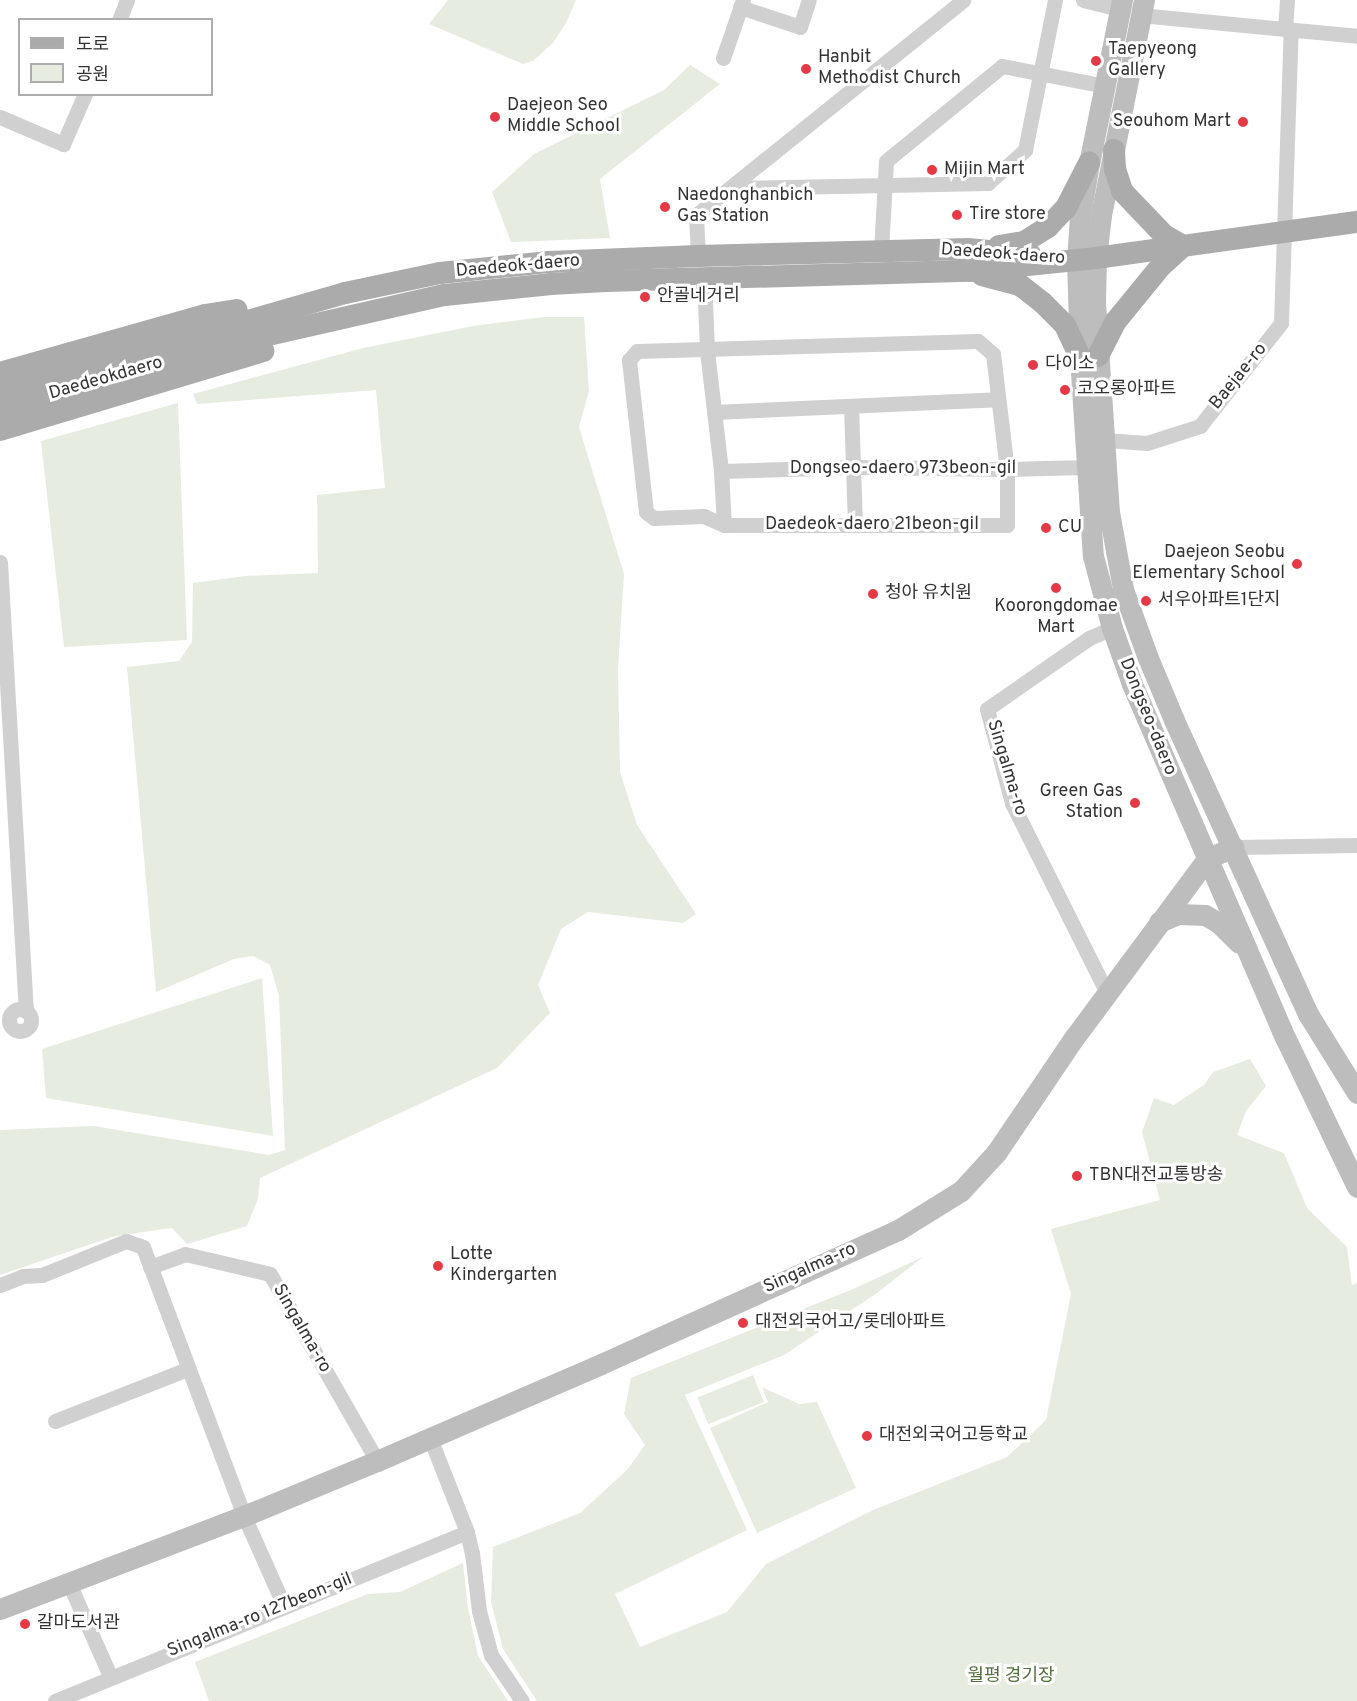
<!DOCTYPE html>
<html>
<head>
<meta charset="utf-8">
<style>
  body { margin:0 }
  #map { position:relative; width:1357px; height:1701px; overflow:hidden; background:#fff; font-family:Overpass,"Noto Sans KR",sans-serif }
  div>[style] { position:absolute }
  .green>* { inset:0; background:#e6ecdf; transform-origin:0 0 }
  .street>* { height:15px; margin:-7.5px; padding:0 7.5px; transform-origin:7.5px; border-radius:7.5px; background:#d0d0d0 }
  .street>.ring { margin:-7.5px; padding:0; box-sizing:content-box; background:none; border:15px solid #d0d0d0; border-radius:50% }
  .secondary>* { height:21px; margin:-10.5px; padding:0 10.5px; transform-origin:10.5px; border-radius:10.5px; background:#bdbdbd }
  .primary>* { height:22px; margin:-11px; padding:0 11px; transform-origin:11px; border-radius:11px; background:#ababab }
  .dots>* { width:16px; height:16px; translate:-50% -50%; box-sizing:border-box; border:3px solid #fff; border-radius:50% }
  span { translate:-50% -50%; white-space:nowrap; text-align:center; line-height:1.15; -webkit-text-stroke:6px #fff; paint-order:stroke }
  .poi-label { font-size:18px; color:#333 }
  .left { translate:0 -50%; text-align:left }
  .right { translate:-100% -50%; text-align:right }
  .street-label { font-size:18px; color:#333 }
  .park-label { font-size:18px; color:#56703f }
  .legend { position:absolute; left:18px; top:18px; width:195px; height:78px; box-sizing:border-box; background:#fff; border:2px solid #adadad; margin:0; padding:8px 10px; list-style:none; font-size:18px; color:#333 }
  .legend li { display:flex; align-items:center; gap:12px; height:30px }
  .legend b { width:30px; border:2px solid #adadad }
</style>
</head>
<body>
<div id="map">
  <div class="green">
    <i style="clip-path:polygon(448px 0,576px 0,566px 23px,553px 43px,533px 61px,523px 64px,429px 24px)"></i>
    <i style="clip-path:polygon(690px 65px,720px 84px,600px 179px,610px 238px,511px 242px,492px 192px,534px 154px,664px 90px)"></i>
    <i style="clip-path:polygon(544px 317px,584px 317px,589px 391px,579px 427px,624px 574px,618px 669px,620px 772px,637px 825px,696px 914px,683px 923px,588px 912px,561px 929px,538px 985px,550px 1013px,497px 1068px,260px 1178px,258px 1199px,247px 1226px,187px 1244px,172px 1228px,115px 1236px,0 1275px,0 1130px,93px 1126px,269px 1155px,285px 1150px,279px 996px,270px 965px,253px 956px,234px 959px,156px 992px,127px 667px,179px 661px,192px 642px,193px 583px,245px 576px,318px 573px,317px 495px,385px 488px,376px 390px,197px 404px,193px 394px,363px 348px,473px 326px)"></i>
    <i style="clip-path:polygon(178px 403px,187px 640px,64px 647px,41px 441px)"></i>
    <i style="clip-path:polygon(262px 978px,273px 1136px,46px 1098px,42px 1049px)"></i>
    <i style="clip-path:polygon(1250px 1059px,1266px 1086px,1246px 1111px,1237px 1135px,1284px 1153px,1307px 1208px,1347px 1247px,1352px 1285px,1357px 1283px,1357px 1701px,537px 1701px,503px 1649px,491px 1602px,493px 1547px,580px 1513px,627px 1470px,645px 1445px,624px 1414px,631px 1378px,853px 1289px,923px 1257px,877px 1293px,784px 1355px,685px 1395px,747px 1530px,615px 1594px,640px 1647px,727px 1612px,766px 1564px,873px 1510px,1007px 1457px,1046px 1420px,1071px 1294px,1051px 1229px,1160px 1200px,1142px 1132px,1154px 1098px,1174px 1105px,1204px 1085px,1213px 1072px)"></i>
    <i style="left:753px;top:1375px;width:29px;height:60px;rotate:68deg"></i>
    <i style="clip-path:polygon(762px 1387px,799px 1404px,817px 1402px,856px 1488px,757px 1533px,710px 1428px,768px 1402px)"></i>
    <i style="clip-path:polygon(463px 1563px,468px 1608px,478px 1656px,508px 1701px,209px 1701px,195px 1662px,368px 1594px,400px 1592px)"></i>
  </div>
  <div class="street">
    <i style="left:1083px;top:0;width:38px;rotate:14deg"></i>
    <i style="left:740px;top:7px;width:63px;rotate:18.4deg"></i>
    <i style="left:800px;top:27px;width:28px;rotate:-72deg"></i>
    <i style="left:1140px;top:15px;width:218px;rotate:5.5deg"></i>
    <i style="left:119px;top:20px;width:22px;rotate:-68deg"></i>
    <i style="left:1285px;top:29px;width:29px;rotate:-86deg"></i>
    <i style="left:723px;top:58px;width:61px;rotate:-71deg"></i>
    <i style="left:0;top:117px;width:69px;rotate:23.2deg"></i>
    <i style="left:63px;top:144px;width:55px;rotate:-66.3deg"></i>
    <i style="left:732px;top:188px;width:256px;rotate:-1.1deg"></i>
    <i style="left:988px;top:183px;width:50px;rotate:-41.7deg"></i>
    <i style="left:1025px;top:150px;width:153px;rotate:-78.7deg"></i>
    <i style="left:881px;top:251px;width:90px;rotate:-86.8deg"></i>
    <i style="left:886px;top:161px;width:150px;rotate:-39.3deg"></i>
    <i style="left:1002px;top:66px;width:106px;rotate:10.9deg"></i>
    <i style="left:698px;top:256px;width:41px;rotate:-92.8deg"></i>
    <i style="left:696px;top:215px;width:343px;rotate:-38.8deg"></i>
    <i style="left:704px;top:278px;width:73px;rotate:87.6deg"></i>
    <i style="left:707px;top:351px;width:121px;rotate:83.3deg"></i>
    <i style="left:721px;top:471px;width:54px;rotate:86.8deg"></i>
    <i style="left:978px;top:341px;width:20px;rotate:41deg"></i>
    <i style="left:993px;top:354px;width:116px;rotate:83.1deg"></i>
    <i style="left:1007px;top:469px;width:56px;rotate:90deg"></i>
    <i style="left:1007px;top:525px;width:283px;rotate:180deg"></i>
    <i style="left:724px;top:525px;width:22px;rotate:-156deg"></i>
    <i style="left:704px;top:516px;width:50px;rotate:177.7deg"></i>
    <i style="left:654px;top:518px;width:10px;rotate:-143deg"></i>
    <i style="left:646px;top:512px;width:153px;rotate:-96.4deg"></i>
    <i style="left:629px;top:360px;width:12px;rotate:-48deg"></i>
    <i style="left:637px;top:351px;width:341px;rotate:-1.7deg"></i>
    <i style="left:851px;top:406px;width:119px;rotate:88.1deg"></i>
    <i style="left:714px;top:412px;width:283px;rotate:-2.6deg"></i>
    <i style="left:1106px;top:440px;width:41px;rotate:4.2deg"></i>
    <i style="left:1147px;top:443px;width:56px;rotate:-17.8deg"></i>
    <i style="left:1200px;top:426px;width:131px;rotate:-51.8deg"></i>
    <i style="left:1281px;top:323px;width:294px;rotate:-88.1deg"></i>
    <i style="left:721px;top:471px;width:132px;rotate:-1.7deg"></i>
    <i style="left:853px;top:467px;width:154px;rotate:0.7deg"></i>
    <i style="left:1007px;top:469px;width:79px;rotate:-1.5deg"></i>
    <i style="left:0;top:562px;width:450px;rotate:86.7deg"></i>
    <i style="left:1233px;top:847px;width:124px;rotate:-0.9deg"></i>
    <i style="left:1107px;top:993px;width:212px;rotate:-116.6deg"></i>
    <i style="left:1012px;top:803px;width:97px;rotate:-104.9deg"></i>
    <i style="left:987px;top:709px;width:124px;rotate:-34.8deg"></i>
    <i style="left:1089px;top:638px;width:25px;rotate:-23deg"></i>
    <i class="ring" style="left:9px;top:1009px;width:7px;height:7px"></i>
    <i style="left:150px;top:1267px;width:37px;rotate:-20deg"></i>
    <i style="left:185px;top:1254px;width:87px;rotate:13.2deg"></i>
    <i style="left:270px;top:1274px;width:215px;rotate:60.2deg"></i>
    <i style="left:0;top:1285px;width:25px;rotate:-21deg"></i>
    <i style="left:23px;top:1276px;width:19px;rotate:-3deg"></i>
    <i style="left:42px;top:1275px;width:91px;rotate:-22deg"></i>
    <i style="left:126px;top:1241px;width:18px;rotate:19deg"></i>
    <i style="left:143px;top:1247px;width:287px;rotate:69.4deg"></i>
    <i style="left:244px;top:1516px;width:98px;rotate:66deg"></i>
    <i style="left:55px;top:1421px;width:143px;rotate:-21.4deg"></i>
    <i style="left:430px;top:1438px;width:101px;rotate:68.5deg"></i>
    <i style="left:467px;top:1532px;width:22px;rotate:77deg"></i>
    <i style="left:472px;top:1553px;width:58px;rotate:83.1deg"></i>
    <i style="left:479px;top:1611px;width:46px;rotate:74.7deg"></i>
    <i style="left:491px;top:1655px;width:55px;rotate:56deg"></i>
    <i style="left:68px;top:1581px;width:106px;rotate:66.1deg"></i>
    <i style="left:55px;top:1701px;width:445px;rotate:-22.3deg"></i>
  </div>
  <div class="secondary">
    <i style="left:1122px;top:0;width:166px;rotate:101.4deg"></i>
    <i style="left:1089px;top:163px;width:54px;rotate:99.6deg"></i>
    <i style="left:1080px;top:216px;width:44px;rotate:93.9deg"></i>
    <i style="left:1077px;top:260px;width:97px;rotate:88.2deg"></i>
    <i style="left:1080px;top:357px;width:199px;rotate:86.3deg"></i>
    <i style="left:1093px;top:556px;width:74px;rotate:75.2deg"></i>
    <i style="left:1112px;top:628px;width:59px;rotate:70.3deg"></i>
    <i style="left:1132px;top:684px;width:378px;rotate:66.6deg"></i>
    <i style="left:1282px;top:1031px;width:173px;rotate:64.3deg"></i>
    <i style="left:1144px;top:0;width:219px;rotate:101.3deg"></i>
    <i style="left:1101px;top:215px;width:43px;rotate:96.6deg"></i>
    <i style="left:1096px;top:258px;width:44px;rotate:91.3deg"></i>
    <i style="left:1095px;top:302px;width:210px;rotate:86.2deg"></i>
    <i style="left:1109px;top:512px;width:78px;rotate:79.7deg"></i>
    <i style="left:1123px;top:589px;width:73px;rotate:70.1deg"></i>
    <i style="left:1148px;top:658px;width:67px;rotate:67.2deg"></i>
    <i style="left:1174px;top:720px;width:323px;rotate:65.5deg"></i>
    <i style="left:1308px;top:1014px;width:93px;rotate:58.2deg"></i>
    <i style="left:1159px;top:922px;width:21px;rotate:-23deg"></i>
    <i style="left:1178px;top:914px;width:27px;rotate:2deg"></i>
    <i style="left:1205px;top:915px;width:16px;rotate:30deg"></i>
    <i style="left:1219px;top:923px;width:28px;rotate:45deg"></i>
    <i style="left:0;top:1609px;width:261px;rotate:-20.9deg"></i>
    <i style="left:244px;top:1516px;width:144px;rotate:-22.5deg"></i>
    <i style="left:377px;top:1461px;width:244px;rotate:-23.4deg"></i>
    <i style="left:601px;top:1364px;width:326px;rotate:-24.3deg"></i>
    <i style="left:898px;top:1230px;width:74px;rotate:-31.8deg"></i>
    <i style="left:961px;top:1191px;width:52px;rotate:-47.4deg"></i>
    <i style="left:996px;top:1153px;width:139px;rotate:-55.9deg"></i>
    <i style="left:1074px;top:1038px;width:223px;rotate:-53.4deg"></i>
    <i style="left:1207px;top:859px;width:29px;rotate:-25deg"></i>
  </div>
  <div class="primary">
    <i style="left:1114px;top:150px;width:19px;rotate:87deg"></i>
    <i style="left:1115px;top:169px;width:23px;rotate:72deg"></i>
    <i style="left:1122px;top:191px;width:61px;rotate:46.3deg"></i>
    <i style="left:1164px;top:235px;width:22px;rotate:30deg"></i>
    <i style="left:999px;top:246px;width:25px;rotate:-9deg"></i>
    <i style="left:1024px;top:242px;width:28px;rotate:-32deg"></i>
    <i style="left:1048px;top:227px;width:26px;rotate:-47deg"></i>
    <i style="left:1066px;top:208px;width:51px;rotate:-62.9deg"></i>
    <i style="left:982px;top:275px;width:39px;rotate:15deg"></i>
    <i style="left:1020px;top:285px;width:29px;rotate:38deg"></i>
    <i style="left:1043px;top:303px;width:31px;rotate:45deg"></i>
    <i style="left:1065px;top:325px;width:35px;rotate:65deg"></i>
    <i style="left:1098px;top:356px;width:39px;rotate:-63deg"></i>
    <i style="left:1116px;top:321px;width:71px;rotate:-50.7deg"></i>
    <i style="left:1161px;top:266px;width:30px;rotate:-42deg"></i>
    <i style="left:0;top:373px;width:213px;rotate:-15.8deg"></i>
    <i style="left:205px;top:315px;width:32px;rotate:-9deg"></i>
    <i style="left:0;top:392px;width:359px;rotate:-16deg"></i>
    <i style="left:345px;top:293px;width:97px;rotate:-11.9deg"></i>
    <i style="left:440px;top:273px;width:110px;rotate:-5.8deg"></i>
    <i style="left:549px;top:262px;width:149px;rotate:-2.3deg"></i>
    <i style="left:698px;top:256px;width:270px;rotate:-1.5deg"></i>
    <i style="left:968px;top:249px;width:63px;rotate:5.4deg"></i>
    <i style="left:0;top:409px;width:220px;rotate:-16.1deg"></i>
    <i style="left:211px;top:348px;width:240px;rotate:-12.8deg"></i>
    <i style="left:445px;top:295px;width:107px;rotate:-5.9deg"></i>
    <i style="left:551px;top:284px;width:55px;rotate:-3.1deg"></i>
    <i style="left:606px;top:281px;width:363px;rotate:-1.6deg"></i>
    <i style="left:969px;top:271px;width:128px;rotate:-5.8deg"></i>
    <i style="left:1096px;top:258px;width:263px;rotate:-7.9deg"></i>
    <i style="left:0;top:430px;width:275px;rotate:-16.7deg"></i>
  </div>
  <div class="dots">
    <i style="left:1096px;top:61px;background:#e63946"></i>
    <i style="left:806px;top:69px;background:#e63946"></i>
    <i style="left:495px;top:117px;background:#e63946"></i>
    <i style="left:1243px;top:122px;background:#e63946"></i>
    <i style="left:932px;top:170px;background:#e63946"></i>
    <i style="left:665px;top:207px;background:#e63946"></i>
    <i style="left:957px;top:215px;background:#e63946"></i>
    <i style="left:645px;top:297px;background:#e63946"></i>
    <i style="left:1033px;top:365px;background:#e63946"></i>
    <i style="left:1065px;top:390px;background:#e63946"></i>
    <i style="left:1046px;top:528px;background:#e63946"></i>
    <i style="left:1297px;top:564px;background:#e63946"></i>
    <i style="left:1056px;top:588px;background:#e63946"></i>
    <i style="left:873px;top:594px;background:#e63946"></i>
    <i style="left:1146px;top:601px;background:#e63946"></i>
    <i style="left:1135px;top:803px;background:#e63946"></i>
    <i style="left:1077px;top:1176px;background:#e63946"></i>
    <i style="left:438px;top:1266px;background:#e63946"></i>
    <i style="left:743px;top:1323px;background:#e63946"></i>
    <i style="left:867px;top:1436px;background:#e63946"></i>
    <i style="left:25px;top:1624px;background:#e63946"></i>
  </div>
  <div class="poi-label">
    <span class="left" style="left:1108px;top:61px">Taepyeong<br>Gallery</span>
    <span class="left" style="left:818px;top:69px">Hanbit<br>Methodist Church</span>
    <span class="left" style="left:507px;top:117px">Daejeon Seo<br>Middle School</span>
    <span class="right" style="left:1231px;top:122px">Seouhom Mart</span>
    <span class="left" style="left:944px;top:170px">Mijin Mart</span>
    <span class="left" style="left:677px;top:207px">Naedonghanbich<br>Gas Station</span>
    <span class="left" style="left:969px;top:215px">Tire store</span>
    <span class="left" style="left:657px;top:297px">안골네거리</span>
    <span class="left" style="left:1045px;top:365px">다이소</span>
    <span class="left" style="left:1077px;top:390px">코오롱아파트</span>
    <span class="left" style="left:1058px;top:528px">CU</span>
    <span class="right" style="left:1285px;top:564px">Daejeon Seobu<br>Elementary School</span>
    <span class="left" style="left:885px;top:594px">청아 유치원</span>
    <span class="left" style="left:1158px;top:601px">서우아파트1단지</span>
    <span style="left:1056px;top:618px">Koorongdomae<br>Mart</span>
    <span class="right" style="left:1123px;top:803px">Green Gas<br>Station</span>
    <span class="left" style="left:1089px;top:1176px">TBN대전교통방송</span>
    <span class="left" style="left:450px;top:1266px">Lotte<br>Kindergarten</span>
    <span class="left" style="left:755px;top:1323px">대전외국어고/롯데아파트</span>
    <span class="left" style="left:879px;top:1436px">대전외국어고등학교</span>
    <span class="left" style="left:37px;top:1624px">갈마도서관</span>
  </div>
  <div class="street-label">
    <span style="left:1003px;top:255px;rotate:4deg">Daedeok-daero</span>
    <span style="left:518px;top:267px;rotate:-5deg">Daedeok-daero</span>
    <span style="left:1239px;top:377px;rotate:-51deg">Baejae-ro</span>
    <span style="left:106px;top:379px;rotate:-16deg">Daedeokdaero</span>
    <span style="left:903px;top:469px">Dongseo-daero 973beon-gil</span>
    <span style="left:872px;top:525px">Daedeok-daero 21beon-gil</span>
    <span style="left:1147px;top:717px;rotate:68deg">Dongseo-daero</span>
    <span style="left:1006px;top:768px;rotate:73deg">Singalma-ro</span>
    <span style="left:810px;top:1269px;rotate:-24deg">Singalma-ro</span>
    <span style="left:301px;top:1329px;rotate:60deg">Singalma-ro</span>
    <span style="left:260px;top:1616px;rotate:-22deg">Singalma-ro 127beon-gil</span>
  </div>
  <div class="park-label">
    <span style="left:1011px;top:1677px">월평 경기장</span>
  </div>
  <ul class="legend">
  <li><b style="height:8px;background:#ababab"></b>도로</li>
  <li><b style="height:16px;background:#e6ecdf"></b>공원</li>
  </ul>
</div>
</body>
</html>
